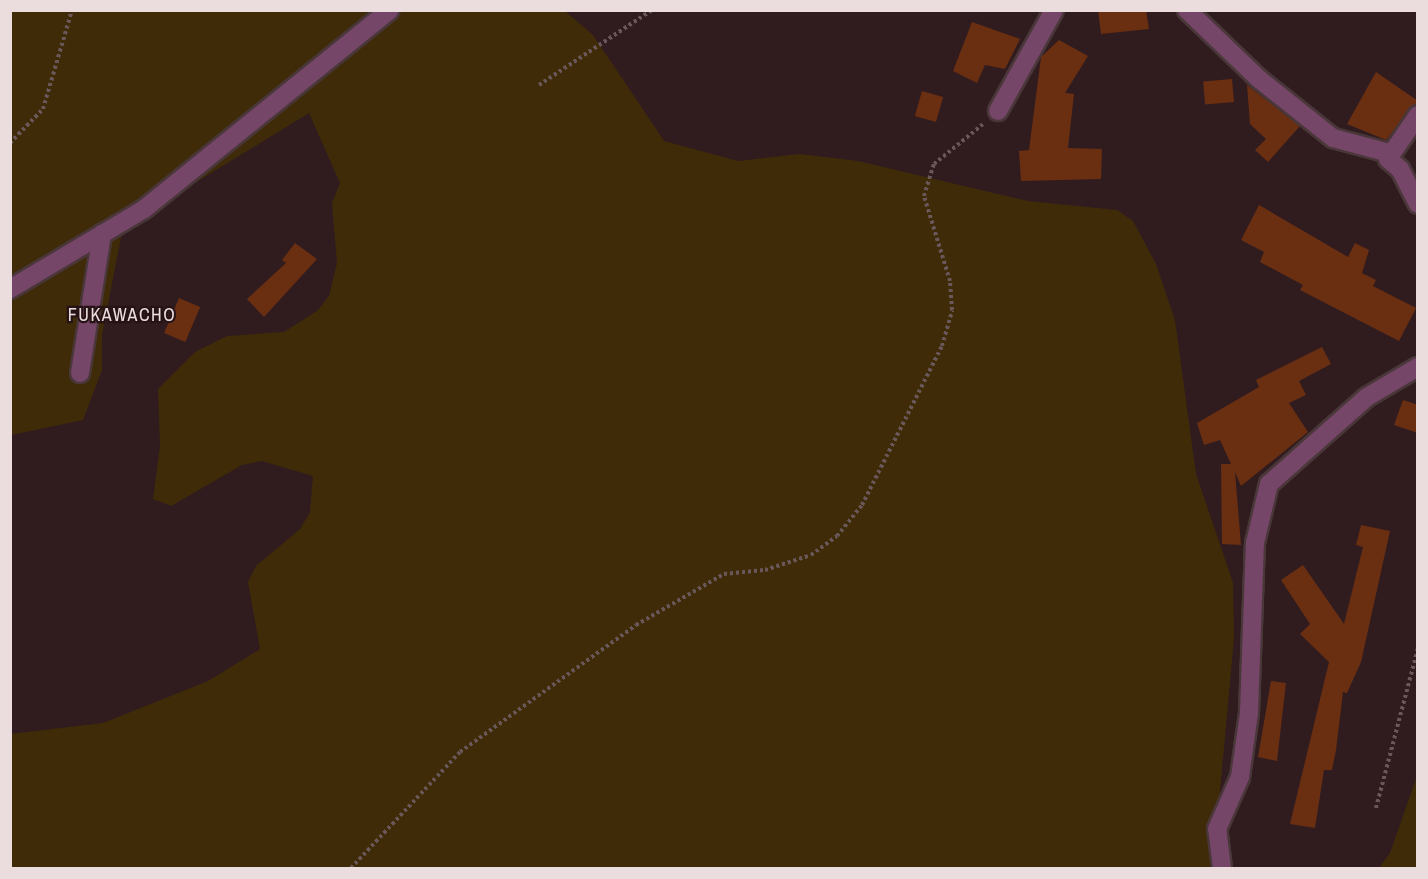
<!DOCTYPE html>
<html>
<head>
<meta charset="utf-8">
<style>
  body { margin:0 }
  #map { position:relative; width:1428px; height:879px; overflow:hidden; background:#301c1f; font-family:"Archivo Narrow",sans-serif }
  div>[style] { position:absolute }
  .green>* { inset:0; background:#3f2b07 }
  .building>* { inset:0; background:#6a2e11; transform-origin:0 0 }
  .path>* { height:4px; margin-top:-2px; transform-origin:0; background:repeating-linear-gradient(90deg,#6a575a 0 3px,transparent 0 6px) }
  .roads { filter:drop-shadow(2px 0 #4a373a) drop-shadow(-2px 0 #4a373a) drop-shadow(0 2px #4a373a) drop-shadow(0 -2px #4a373a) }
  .street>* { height:18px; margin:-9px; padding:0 9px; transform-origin:9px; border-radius:9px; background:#754667 }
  span { translate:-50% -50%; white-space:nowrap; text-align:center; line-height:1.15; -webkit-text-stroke:4.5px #261316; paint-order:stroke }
  .quarter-label { font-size:18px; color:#ebddde; letter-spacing:1.5px }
  .frame { position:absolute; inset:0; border:12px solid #ebddde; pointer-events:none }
</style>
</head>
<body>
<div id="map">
  <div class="green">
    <i style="clip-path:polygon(11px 11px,565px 11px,593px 35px,664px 141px,738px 161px,799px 154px,858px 161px,1028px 201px,1117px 210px,1133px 221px,1156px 264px,1175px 320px,1196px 474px,1233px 583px,1234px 638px,1213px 868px,11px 868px,10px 734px,103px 723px,208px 681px,260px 649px,248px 582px,256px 566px,300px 529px,310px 512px,313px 476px,262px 461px,242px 465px,171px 506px,153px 499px,160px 446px,158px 389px,195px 352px,227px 336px,284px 332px,317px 311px,329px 296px,337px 263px,332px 203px,340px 183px,309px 113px,123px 227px,102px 335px,102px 370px,83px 420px,11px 435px)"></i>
    <i style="clip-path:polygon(1417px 776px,1417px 868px,1379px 868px,1390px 853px)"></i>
  </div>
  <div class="building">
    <i style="clip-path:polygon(1098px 10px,1146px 10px,1149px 29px,1101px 34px)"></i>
    <i style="clip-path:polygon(972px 22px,1020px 39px,1005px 69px,985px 65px,977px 83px,953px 71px)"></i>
    <i style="clip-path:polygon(1059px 40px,1088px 56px,1065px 93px,1074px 94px,1068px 148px,1102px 149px,1101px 179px,1021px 181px,1019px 151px,1029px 150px,1041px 57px)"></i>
    <i style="clip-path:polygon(1376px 72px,1418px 101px,1386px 140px,1347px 124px)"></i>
    <i style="left:1232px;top:79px;width:23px;height:29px;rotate:85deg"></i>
    <i style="clip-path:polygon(1247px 85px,1300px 126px,1268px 162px,1255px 150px,1266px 139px,1250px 124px)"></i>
    <i style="left:922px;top:91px;width:22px;height:26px;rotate:16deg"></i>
    <i style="clip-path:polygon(1259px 205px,1348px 257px,1355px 243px,1369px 250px,1362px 273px,1376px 280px,1373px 286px,1416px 308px,1399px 341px,1300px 290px,1303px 285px,1260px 262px,1264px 252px,1241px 240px)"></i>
    <i style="clip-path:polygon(295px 243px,317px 259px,264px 317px,247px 299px,286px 263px,282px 260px)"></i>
    <i style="left:179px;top:298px;width:23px;height:38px;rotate:23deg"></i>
    <i style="clip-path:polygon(1322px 347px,1331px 364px,1299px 381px,1306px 395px,1289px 403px,1308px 432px,1241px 486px,1235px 472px,1241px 545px,1222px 544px,1221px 464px,1231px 464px,1220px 440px,1204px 445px,1197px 423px,1259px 387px,1256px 380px)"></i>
    <i style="clip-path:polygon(1403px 400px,1418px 405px,1418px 433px,1394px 425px)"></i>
    <i style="clip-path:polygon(1361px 525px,1390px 531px,1361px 662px,1347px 693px,1343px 692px,1336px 750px,1332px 770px,1324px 770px,1315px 828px,1290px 824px,1329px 662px,1300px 634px,1310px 624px,1281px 580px,1303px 565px,1344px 624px,1363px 547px,1356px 545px)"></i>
    <i style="clip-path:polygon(1271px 681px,1286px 683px,1277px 761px,1258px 757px)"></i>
  </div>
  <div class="path">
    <i style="left:539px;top:85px;width:136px;rotate:-33.6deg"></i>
    <i style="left:10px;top:143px;width:47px;rotate:-45.9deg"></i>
    <i style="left:43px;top:109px;width:103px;rotate:-73.7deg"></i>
    <i style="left:1376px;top:808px;width:165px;rotate:-75.3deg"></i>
    <i style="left:351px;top:868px;width:159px;rotate:-46.8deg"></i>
    <i style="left:460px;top:752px;width:217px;rotate:-35.8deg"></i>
    <i style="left:636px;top:625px;width:102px;rotate:-30.1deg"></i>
    <i style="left:724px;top:574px;width:41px;rotate:-5.6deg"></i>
    <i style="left:765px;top:570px;width:48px;rotate:-18.1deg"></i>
    <i style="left:811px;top:555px;width:32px;rotate:-36deg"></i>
    <i style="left:837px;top:536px;width:40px;rotate:-51deg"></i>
    <i style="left:862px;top:505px;width:178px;rotate:-63.3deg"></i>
    <i style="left:942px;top:346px;width:37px;rotate:-74deg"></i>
    <i style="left:952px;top:310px;width:29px;rotate:-94deg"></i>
    <i style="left:950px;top:281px;width:89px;rotate:-107deg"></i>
    <i style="left:924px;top:196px;width:34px;rotate:-73deg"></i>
    <i style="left:934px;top:164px;width:63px;rotate:-39.2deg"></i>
  </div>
  <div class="roads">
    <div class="street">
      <i style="left:1187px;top:10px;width:100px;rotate:43.8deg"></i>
      <i style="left:1259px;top:79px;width:95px;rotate:38.6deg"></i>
      <i style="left:1333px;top:138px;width:58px;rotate:15deg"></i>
      <i style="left:998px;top:111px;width:115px;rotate:-61deg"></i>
      <i style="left:1418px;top:115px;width:53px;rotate:124.3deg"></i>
      <i style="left:1388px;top:159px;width:16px;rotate:40deg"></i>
      <i style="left:1400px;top:169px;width:39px;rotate:63deg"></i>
      <i style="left:10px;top:289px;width:156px;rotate:-30.8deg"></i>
      <i style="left:144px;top:209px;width:316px;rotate:-39deg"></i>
      <i style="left:80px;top:373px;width:141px;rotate:-81deg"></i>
      <i style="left:1222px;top:868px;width:39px;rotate:-97deg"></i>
      <i style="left:1217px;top:829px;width:57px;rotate:-66.1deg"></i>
      <i style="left:1240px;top:777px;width:65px;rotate:-82deg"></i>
      <i style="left:1249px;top:713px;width:170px;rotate:-88deg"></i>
      <i style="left:1255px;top:543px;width:61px;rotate:-76.7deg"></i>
      <i style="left:1269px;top:484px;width:131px;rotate:-41.6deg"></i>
      <i style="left:1367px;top:397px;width:59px;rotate:-30.5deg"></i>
    </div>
  </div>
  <div class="quarter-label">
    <span style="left:122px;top:315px">FUKAWACHO</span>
  </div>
  <div class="frame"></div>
</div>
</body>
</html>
